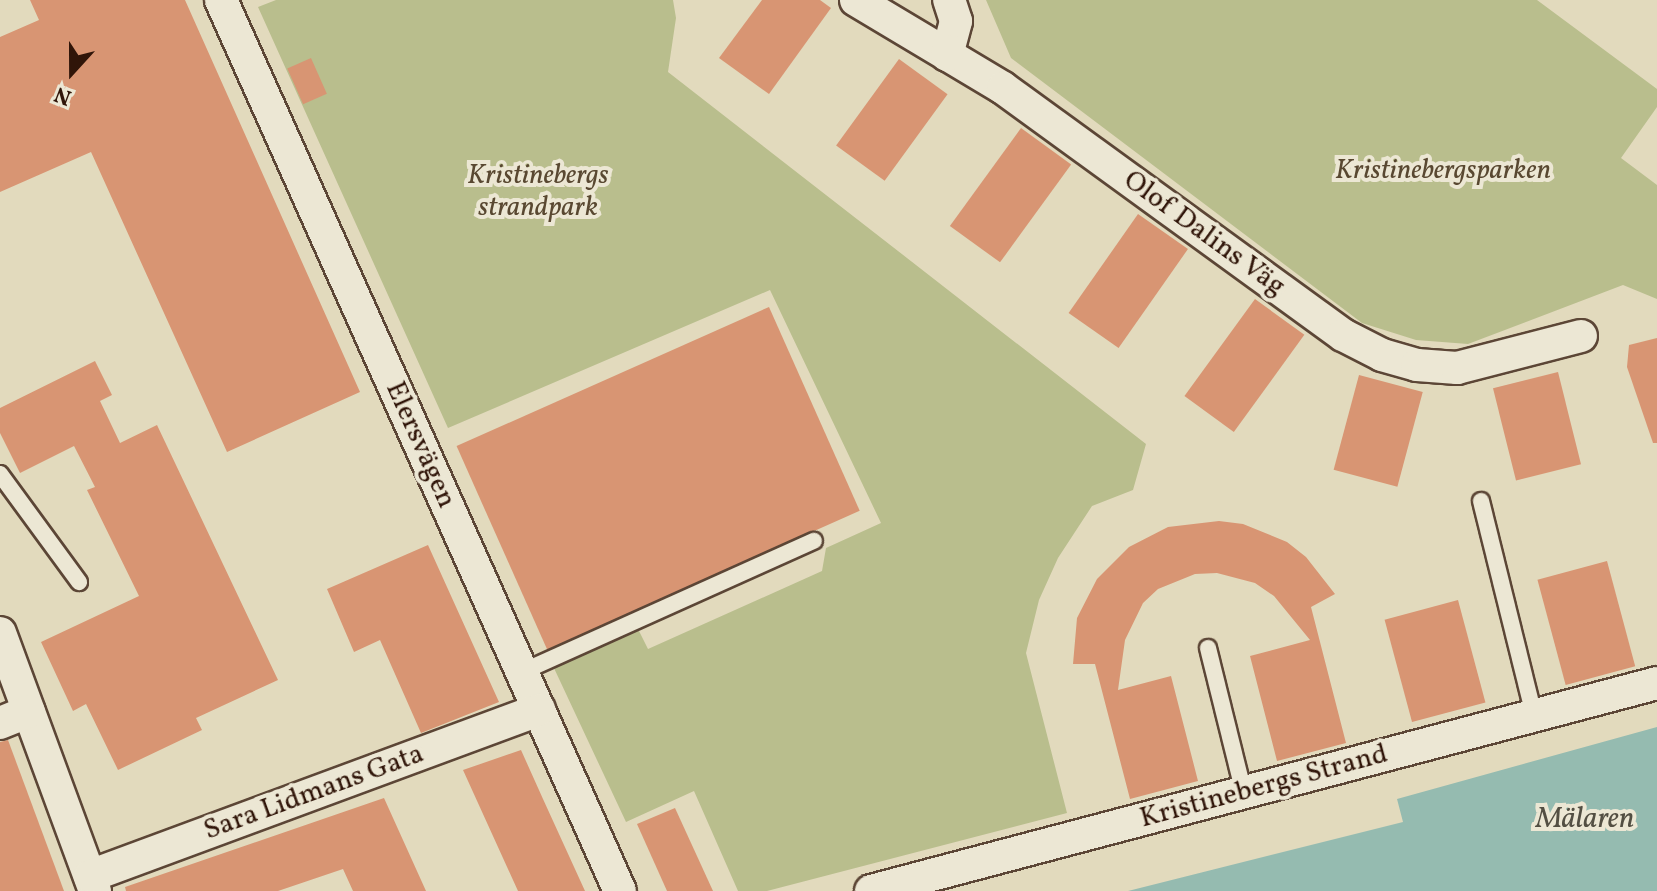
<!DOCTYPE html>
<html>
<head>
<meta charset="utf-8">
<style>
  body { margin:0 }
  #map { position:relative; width:1657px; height:891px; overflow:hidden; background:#e2dabd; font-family:Vollkorn,serif }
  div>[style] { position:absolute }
  .green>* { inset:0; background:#b9be8d }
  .water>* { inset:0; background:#95bbb0 }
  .building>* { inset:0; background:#d89573; transform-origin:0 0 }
  .roads { filter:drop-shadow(2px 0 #5c4636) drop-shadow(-2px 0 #5c4636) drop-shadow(0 2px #5c4636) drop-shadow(0 -2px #5c4636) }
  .lane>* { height:16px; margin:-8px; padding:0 8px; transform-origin:8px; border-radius:8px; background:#ece7d4 }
  .street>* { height:32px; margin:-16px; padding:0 16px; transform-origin:16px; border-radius:16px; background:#ece7d4 }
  span { translate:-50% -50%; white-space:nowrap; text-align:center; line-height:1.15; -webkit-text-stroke:8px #ece7d4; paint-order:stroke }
  .park-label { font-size:28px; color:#594831; font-style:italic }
  .street-label { font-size:28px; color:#301509 }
  .water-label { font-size:30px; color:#534f43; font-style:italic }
  .north { position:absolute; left:32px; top:32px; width:80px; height:80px; -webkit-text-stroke:6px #ece7d4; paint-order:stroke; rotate:201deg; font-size:22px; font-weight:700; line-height:32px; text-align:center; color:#301509 }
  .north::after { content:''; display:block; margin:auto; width:28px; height:36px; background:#301509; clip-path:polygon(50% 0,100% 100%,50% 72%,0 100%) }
</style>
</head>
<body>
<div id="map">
  <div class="green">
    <i style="clip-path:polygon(276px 0,673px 0,676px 18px,668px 72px,1146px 444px,1133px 490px,1092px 506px,1058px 558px,1039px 600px,1026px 653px,1067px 813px,767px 891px,738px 891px,694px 791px,626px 822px,553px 666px,637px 627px,648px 649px,822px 571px,826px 548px,881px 523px,770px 290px,448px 428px,258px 7px)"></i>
    <i style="clip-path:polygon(986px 0,1537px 0,1657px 89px,1657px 107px,1621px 158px,1657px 185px,1657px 299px,1623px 285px,1468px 344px,1416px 340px,1362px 323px,1011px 58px)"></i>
  </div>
  <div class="water">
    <i style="clip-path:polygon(1657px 727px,1657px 891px,1128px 891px,1403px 822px,1397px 799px)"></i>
  </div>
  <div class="building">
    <i style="clip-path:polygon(30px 0,185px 0,360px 392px,227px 452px,91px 152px,0 192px,0 37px,39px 20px)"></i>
    <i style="clip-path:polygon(762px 0,820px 0,831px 8px,769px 94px,719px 58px)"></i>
    <i style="left:311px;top:58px;width:39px;height:26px;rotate:66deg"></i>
    <i style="left:899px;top:59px;width:60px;height:107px;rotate:36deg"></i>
    <i style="left:1021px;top:128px;width:62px;height:121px;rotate:36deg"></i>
    <i style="left:1138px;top:214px;width:61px;height:121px;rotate:35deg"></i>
    <i style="left:1255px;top:299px;width:61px;height:120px;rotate:36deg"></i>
    <i style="left:769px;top:307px;width:223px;height:342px;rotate:66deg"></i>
    <i style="clip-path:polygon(1657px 338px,1657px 443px,1653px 443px,1627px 367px,1629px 345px)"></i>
    <i style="clip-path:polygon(95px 361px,112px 395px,100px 401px,120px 443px,157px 425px,278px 680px,196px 718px,202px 730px,118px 770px,86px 704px,73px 711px,41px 642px,139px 596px,87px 490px,95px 487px,74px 446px,20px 473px,0 433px,0 408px)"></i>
    <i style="left:1558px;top:372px;width:95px;height:67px;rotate:76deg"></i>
    <i style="left:1359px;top:375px;width:66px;height:98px;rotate:15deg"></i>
    <i style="clip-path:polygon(1219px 521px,1243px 524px,1287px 542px,1306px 557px,1335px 594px,1311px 607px,1346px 743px,1277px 761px,1250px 656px,1310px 640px,1274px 596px,1255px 583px,1217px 573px,1195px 574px,1158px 589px,1143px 603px,1125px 640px,1118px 690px,1171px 676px,1198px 781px,1130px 799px,1095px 664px,1073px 664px,1077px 618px,1097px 579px,1129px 547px,1168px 527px)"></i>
    <i style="clip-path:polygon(428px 545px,499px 702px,421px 733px,380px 640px,354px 652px,327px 589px)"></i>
    <i style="left:1607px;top:561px;width:109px;height:72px;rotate:75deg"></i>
    <i style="left:1458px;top:600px;width:106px;height:76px;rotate:75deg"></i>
    <i style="clip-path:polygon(8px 740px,64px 891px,0 891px,0 742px)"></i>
    <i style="clip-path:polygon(521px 750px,543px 799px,585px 891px,518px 891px,463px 770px)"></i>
    <i style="clip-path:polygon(384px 798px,426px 891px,353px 891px,343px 869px,278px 891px,126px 891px,125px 887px)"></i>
    <i style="clip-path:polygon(675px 808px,713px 891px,667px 891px,637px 824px)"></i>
  </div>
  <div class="roads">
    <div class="lane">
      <i style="left:0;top:474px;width:134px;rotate:53.8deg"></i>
      <i style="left:1481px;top:501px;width:220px;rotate:76.1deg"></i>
      <i style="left:1208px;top:648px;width:149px;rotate:76.1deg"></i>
      <i style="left:522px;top:672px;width:320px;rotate:-24.2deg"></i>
    </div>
    <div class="street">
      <i style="left:221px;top:0;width:976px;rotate:65.88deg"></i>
      <i style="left:856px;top:0;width:171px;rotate:30.9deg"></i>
      <i style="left:1003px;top:88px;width:420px;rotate:36deg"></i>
      <i style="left:1343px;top:335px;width:44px;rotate:27.1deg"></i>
      <i style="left:1382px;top:355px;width:36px;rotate:16deg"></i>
      <i style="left:1417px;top:365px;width:40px;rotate:4.3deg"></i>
      <i style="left:1457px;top:368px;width:128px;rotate:-14.5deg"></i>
      <i style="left:947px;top:55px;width:35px;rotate:-75deg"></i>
      <i style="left:956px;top:21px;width:22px;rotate:-108deg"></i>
      <i style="left:0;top:633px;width:275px;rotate:69.8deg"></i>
      <i style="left:0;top:723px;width:31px;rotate:-22deg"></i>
      <i style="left:90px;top:876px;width:479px;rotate:-20.3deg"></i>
      <i style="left:871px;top:891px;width:813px;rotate:-14.82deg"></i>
    </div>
  </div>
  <div class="park-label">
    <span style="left:1443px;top:171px">Kristinebergsparken</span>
    <span style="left:538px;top:192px">Kristinebergs<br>strandpark</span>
  </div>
  <div class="street-label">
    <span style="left:1204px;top:234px;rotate:36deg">Olof Dalins Väg</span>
    <span style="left:420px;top:445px;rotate:66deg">Elersvägen</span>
    <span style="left:1264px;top:787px;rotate:-15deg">Kristinebergs Strand</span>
    <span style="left:314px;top:793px;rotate:-20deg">Sara Lidmans Gata</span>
  </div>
  <div class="water-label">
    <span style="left:1585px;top:819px">Mälaren</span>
  </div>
  <div class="north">N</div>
</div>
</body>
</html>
